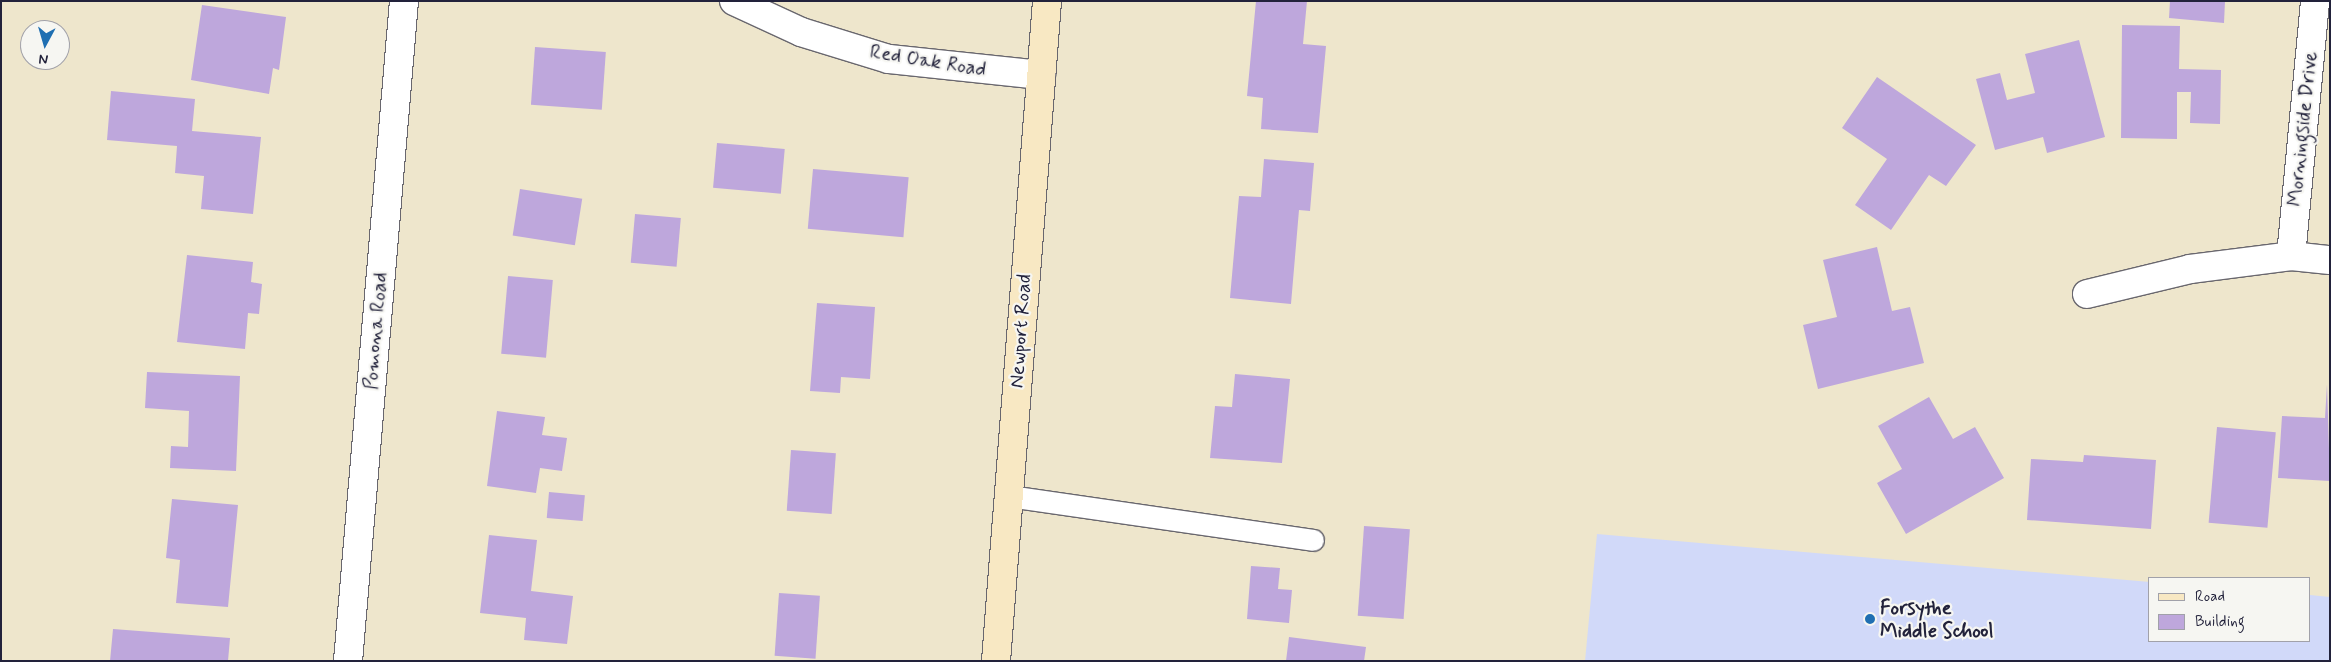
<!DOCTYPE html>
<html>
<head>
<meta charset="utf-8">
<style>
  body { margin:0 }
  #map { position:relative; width:2331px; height:662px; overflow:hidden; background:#eee6cc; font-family:Mynerve,sans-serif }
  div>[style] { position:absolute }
  .built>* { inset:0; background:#d1d9f9 }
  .building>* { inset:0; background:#bea7dc; transform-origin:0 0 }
  .roads { filter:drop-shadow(1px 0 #69676e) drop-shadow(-1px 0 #69676e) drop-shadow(0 1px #69676e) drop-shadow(0 -1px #69676e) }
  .lane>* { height:21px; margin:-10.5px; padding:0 10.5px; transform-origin:10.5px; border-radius:10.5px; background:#fff }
  .street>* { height:28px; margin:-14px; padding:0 14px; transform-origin:14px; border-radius:14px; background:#fff }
  .secondary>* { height:28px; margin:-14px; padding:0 14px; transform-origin:14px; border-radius:14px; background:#f8e8c3 }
  .dots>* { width:14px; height:14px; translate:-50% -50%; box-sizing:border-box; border:2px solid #f6f6f2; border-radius:50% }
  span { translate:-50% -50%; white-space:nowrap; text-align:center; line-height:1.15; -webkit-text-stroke:4.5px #f6f6f2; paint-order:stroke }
  .street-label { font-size:20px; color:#22223b }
  .poi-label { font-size:20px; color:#22223b; font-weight:700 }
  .left { translate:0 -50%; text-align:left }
  .frame { position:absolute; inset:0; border:2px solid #22223b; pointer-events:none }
  .legend { position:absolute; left:2148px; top:577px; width:162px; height:65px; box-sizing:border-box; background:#f6f6f2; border:1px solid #a1a1a9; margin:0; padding:6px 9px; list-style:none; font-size:15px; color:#22223b }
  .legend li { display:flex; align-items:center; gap:10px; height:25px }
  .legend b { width:25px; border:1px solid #a1a1a9 }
  .north { position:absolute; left:20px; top:20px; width:50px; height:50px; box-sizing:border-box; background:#f6f6f2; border:1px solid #a1a1a9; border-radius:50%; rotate:186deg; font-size:14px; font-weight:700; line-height:20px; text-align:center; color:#22223b }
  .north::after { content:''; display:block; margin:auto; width:18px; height:22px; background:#1f6fb2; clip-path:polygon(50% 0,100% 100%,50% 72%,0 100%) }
</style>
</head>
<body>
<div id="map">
  <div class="built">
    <i style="clip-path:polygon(1597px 534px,2150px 582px,2150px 641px,2310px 641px,2310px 595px,2330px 597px,2330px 661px,1585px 661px)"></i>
  </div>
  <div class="building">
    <i style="clip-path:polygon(1256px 1px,1307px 1px,1303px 44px,1326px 46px,1318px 133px,1261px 129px,1263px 98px,1247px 96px)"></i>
    <i style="clip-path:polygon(2170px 1px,2225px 1px,2224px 23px,2169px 18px)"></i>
    <i style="clip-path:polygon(202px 5px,286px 17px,279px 70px,273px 68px,269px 94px,191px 80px)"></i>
    <i style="clip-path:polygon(2122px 25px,2180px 26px,2179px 69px,2221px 70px,2220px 124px,2190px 123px,2191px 92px,2177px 92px,2177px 139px,2121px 138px)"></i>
    <i style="clip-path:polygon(2079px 40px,2105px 137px,2047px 153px,2043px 137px,1995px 150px,1976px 79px,2000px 73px,2007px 100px,2035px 93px,2025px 54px)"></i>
    <i style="left:535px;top:47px;width:71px;height:58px;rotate:4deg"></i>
    <i style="clip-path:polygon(1877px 77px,1976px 145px,1946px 186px,1929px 175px,1891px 230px,1855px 205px,1887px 159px,1842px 128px)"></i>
    <i style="clip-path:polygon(111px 91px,195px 99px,192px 131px,261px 137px,253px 214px,201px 209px,204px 176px,175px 173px,177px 146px,107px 140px)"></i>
    <i style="left:717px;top:143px;width:68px;height:45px;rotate:5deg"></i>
    <i style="clip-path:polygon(1264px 159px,1314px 163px,1310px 211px,1299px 210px,1291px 304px,1230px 298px,1239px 196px,1261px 197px)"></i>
    <i style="left:813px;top:169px;width:96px;height:60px;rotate:5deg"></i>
    <i style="left:520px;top:189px;width:63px;height:47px;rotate:9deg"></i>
    <i style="left:635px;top:214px;width:46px;height:49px;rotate:5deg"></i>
    <i style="clip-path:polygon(1877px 247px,1892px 311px,1910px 307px,1924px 363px,1818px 389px,1803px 325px,1837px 317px,1823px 260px)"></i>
    <i style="clip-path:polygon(187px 255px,253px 262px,251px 282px,262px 284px,259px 314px,248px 313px,245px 349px,177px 342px)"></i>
    <i style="left:508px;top:276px;width:45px;height:78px;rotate:5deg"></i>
    <i style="clip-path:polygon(817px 303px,875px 307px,870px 379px,841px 377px,840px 393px,810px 391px)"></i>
    <i style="clip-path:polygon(147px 372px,240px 376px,236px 471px,170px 468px,171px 446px,188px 447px,189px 411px,145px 408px)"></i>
    <i style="clip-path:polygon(1235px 374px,1290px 379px,1282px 463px,1210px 458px,1215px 406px,1232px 407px)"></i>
    <i style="clip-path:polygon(2327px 384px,2330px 481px,2278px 478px,2282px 416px,2325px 418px)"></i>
    <i style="clip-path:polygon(1929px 397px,1953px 439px,1975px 427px,2004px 478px,1906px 534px,1877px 483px,1902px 469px,1878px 426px)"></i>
    <i style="clip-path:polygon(497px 411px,545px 417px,542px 435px,567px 438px,562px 471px,540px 468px,536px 493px,487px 486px)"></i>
    <i style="left:2217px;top:427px;width:59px;height:96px;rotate:5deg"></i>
    <i style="left:791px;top:450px;width:45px;height:61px;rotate:4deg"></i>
    <i style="clip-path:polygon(2084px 455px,2156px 460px,2151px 529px,2027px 520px,2031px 459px,2083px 462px)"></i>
    <i style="left:549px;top:492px;width:36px;height:26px;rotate:5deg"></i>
    <i style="clip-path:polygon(172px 499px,238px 505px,228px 607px,176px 603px,180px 560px,166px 558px)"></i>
    <i style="left:1364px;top:526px;width:46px;height:90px;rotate:4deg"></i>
    <i style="clip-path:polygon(489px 535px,537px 540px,531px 591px,573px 596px,567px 644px,524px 640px,526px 618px,480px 613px)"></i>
    <i style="clip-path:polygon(1251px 566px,1280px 568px,1278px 589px,1292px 590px,1289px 623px,1247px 619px)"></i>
    <i style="left:779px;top:593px;width:41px;height:63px;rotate:4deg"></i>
    <i style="clip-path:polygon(113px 629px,230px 638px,228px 661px,110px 661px)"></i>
    <i style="clip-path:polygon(1289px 637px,1366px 647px,1364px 661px,1286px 661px)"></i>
  </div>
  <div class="roads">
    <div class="lane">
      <i style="left:1009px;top:496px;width:307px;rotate:8.2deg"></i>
    </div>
    <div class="street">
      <i style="left:734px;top:1px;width:74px;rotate:24.8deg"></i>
      <i style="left:801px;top:32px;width:92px;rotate:17.1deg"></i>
      <i style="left:889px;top:59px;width:153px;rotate:6deg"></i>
      <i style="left:2291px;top:256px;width:256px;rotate:-84.6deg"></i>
      <i style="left:2087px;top:294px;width:106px;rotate:-13.6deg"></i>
      <i style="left:2190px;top:269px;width:102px;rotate:-7.3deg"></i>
      <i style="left:2291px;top:256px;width:39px;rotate:6deg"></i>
      <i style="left:348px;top:661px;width:662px;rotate:-85.15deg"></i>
    </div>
    <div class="secondary">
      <i style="left:996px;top:661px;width:662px;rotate:-85.58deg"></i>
    </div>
  </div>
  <div class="dots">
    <i style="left:1870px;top:619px;background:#1f6fb2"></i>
  </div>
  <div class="street-label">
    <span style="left:928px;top:61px;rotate:9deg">Red Oak Road</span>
    <span style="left:2303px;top:129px;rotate:-84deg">Morningside Drive</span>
    <span style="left:376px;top:331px;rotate:-85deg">Pomona Road</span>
    <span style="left:1021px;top:331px;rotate:-86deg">Newport Road</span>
  </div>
  <div class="poi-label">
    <span class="left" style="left:1880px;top:620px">Forsythe<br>Middle School</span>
  </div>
  <div class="frame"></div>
  <ul class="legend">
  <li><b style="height:6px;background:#f8e8c3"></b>Road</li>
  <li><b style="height:14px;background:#bea7dc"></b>Building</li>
  </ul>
  <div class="north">N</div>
</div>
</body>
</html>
